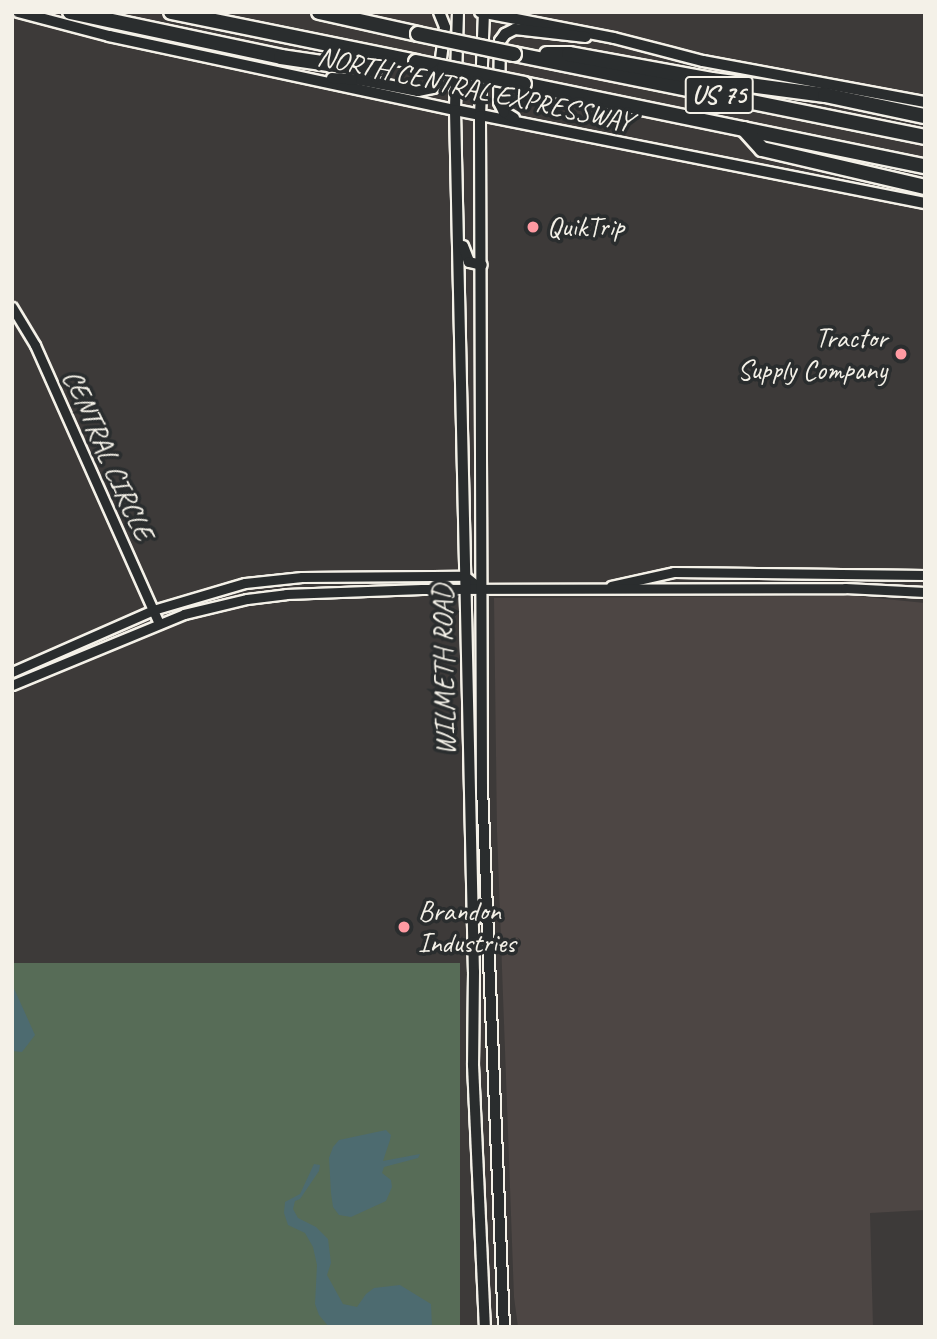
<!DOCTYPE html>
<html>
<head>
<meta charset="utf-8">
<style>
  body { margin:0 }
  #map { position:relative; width:937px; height:1339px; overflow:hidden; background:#3d3a39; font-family:Caveat,sans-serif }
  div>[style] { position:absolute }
  .built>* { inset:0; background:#4d4644 }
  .green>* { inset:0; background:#576c57; transform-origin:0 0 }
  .water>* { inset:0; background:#4d6b70 }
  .roads { filter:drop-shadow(2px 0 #f4f1e8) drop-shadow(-2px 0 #f4f1e8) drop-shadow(0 2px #f4f1e8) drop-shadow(0 -2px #f4f1e8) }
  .tertiary>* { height:9px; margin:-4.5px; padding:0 4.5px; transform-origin:4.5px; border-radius:4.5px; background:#2a2d2e }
  .secondary>* { height:10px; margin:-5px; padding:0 5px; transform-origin:5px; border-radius:5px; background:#2a2d2e }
  .motorway>* { height:14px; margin:-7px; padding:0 7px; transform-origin:7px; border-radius:7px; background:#2a2d2e }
  .bridges { filter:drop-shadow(2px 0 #f4f1e8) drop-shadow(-2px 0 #f4f1e8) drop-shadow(0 2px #f4f1e8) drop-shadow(0 -2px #f4f1e8) }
  .motorway-bridge>* { height:14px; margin:-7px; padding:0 7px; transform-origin:7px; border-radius:7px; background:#2a2d2e }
  .dots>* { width:19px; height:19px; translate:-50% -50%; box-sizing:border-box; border:4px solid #2a2d2e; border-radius:50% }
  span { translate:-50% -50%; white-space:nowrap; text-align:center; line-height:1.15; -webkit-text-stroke:7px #2a2d2e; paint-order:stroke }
  .shield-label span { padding:2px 5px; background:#2a2d2e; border:2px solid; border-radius:5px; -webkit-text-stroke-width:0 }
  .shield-label { font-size:26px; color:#f4f1e8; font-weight:700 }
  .street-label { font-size:28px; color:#f4f1e8 }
  .poi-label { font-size:28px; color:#f4f1e8 }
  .left { translate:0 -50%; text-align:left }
  .right { translate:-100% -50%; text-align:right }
  .frame { position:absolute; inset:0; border:14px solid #f4f1e8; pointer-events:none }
</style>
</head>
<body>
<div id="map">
  <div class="built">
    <i style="clip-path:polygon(855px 596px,925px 603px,925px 1210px,870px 1213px,873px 1327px,518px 1327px,514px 1297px,497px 831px,494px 598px)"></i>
  </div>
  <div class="green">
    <i style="left:12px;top:963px;width:448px;height:364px"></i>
  </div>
  <div class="water">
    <i style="clip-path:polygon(12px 984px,35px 1035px,22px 1052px,12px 1051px)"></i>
    <i style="clip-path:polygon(386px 1130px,391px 1135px,390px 1140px,383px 1161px,420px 1154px,418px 1158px,384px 1167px,382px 1173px,391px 1180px,392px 1187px,386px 1201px,351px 1217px,339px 1215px,333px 1207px,331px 1193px,329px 1158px,333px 1147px,339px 1140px)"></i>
    <i style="clip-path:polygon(314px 1164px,320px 1165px,319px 1171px,300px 1199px,295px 1201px,293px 1209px,298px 1218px,316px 1227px,328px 1239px,331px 1263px,327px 1275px,343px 1304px,357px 1307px,366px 1294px,374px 1288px,400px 1285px,431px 1304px,432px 1327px,329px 1327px,319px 1315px,315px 1304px,317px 1265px,313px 1247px,305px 1233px,288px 1225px,284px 1213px,285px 1202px,300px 1194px)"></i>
  </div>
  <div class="roads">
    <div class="tertiary">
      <i style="left:12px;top:307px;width:44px;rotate:58.8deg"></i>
      <i style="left:35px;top:345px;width:305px;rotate:66deg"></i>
      <i style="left:611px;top:586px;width:65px;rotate:-12.5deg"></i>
      <i style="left:674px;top:572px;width:251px;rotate:0.7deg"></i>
      <i style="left:12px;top:672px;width:154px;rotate:-23.7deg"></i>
      <i style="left:153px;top:610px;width:96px;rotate:-16.4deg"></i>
      <i style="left:245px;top:583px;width:57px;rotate:-6deg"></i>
      <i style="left:302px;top:577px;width:163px;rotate:-0.4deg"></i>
      <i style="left:465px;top:576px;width:21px;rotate:39deg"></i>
      <i style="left:12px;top:685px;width:186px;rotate:-22.4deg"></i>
      <i style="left:184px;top:614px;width:65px;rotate:-13.4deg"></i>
      <i style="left:247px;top:599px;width:39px;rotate:-7deg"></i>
      <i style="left:286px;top:594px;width:136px;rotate:-2.1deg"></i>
      <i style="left:422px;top:589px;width:423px;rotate:-0.1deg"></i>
      <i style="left:845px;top:588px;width:80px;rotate:2.9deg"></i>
    </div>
    <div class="secondary">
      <i style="left:18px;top:12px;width:94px;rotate:14.8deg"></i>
      <i style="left:109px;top:36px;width:354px;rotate:12.1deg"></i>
      <i style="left:455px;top:110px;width:479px;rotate:11.2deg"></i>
      <i style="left:458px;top:12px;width:98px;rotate:91.8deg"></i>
      <i style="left:455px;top:110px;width:862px;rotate:88.74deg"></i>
      <i style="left:474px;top:972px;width:93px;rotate:90.6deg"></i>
      <i style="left:473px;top:1065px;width:262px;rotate:87.4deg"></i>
      <i style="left:480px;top:12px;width:136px;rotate:11deg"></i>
      <i style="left:614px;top:38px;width:92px;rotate:14.5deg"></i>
      <i style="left:703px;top:61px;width:226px;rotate:10.5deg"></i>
      <i style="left:484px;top:12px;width:104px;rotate:92.2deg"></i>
      <i style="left:480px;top:116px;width:671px;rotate:89.83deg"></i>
      <i style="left:482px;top:787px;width:540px;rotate:87.67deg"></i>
      <i style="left:332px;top:78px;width:29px;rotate:4deg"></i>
      <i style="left:361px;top:80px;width:58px;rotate:10.9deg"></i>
      <i style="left:418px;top:91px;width:15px;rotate:-11deg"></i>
      <i style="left:433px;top:88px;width:8px;rotate:-50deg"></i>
      <i style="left:438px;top:82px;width:55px;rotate:-82.7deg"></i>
      <i style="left:445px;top:27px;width:16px;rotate:-112deg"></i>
      <i style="left:514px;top:118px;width:12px;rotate:-149deg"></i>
      <i style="left:504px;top:112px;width:11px;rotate:-117deg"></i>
      <i style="left:499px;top:102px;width:61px;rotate:-89.1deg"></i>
      <i style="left:500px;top:41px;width:9px;rotate:-54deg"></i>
      <i style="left:505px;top:34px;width:11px;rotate:-27deg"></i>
      <i style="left:515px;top:29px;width:71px;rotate:6.4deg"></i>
      <i style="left:463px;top:246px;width:17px;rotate:69deg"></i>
      <i style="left:469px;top:262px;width:13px;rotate:13deg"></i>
    </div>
    <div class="motorway">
      <i style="left:70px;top:12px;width:216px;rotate:12deg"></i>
      <i style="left:281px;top:57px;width:89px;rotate:8.4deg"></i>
      <i style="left:369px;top:70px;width:27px;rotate:-27deg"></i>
      <i style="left:171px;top:12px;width:250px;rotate:11.5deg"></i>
      <i style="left:319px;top:12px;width:101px;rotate:12.5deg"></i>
      <i style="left:514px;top:54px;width:419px;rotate:11.4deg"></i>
      <i style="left:547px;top:54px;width:22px"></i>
      <i style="left:569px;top:54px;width:145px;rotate:10.3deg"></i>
      <i style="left:712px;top:80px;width:114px;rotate:7.6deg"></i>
      <i style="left:825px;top:95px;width:102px;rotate:11.9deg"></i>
      <i style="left:524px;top:84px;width:409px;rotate:11.6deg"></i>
      <i style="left:744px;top:129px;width:27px;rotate:48deg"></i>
      <i style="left:762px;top:149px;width:167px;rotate:13.1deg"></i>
    </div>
  </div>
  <div class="bridges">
    <div class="motorway-bridge">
      <i style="left:418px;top:34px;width:98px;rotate:11.8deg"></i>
      <i style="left:416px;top:62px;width:110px;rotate:11.5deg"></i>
    </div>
  </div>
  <div class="dots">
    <i style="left:533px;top:227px;background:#ff9aa2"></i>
    <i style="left:901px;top:354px;background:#ff9aa2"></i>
    <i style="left:404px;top:927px;background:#ff9aa2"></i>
  </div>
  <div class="shield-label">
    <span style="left:719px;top:95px">US 75</span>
  </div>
  <div class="street-label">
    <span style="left:475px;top:89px;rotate:12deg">NORTH CENTRAL EXPRESSWAY</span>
    <span style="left:108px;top:455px;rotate:66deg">CENTRAL CIRCLE</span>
    <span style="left:444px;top:670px;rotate:-91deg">WILMETH ROAD</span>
  </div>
  <div class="poi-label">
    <span class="left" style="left:547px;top:227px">QuikTrip</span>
    <span class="right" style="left:887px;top:354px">Tractor<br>Supply Company</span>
    <span class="left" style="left:418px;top:927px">Brandon<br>Industries</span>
  </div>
  <div class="frame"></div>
</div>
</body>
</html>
